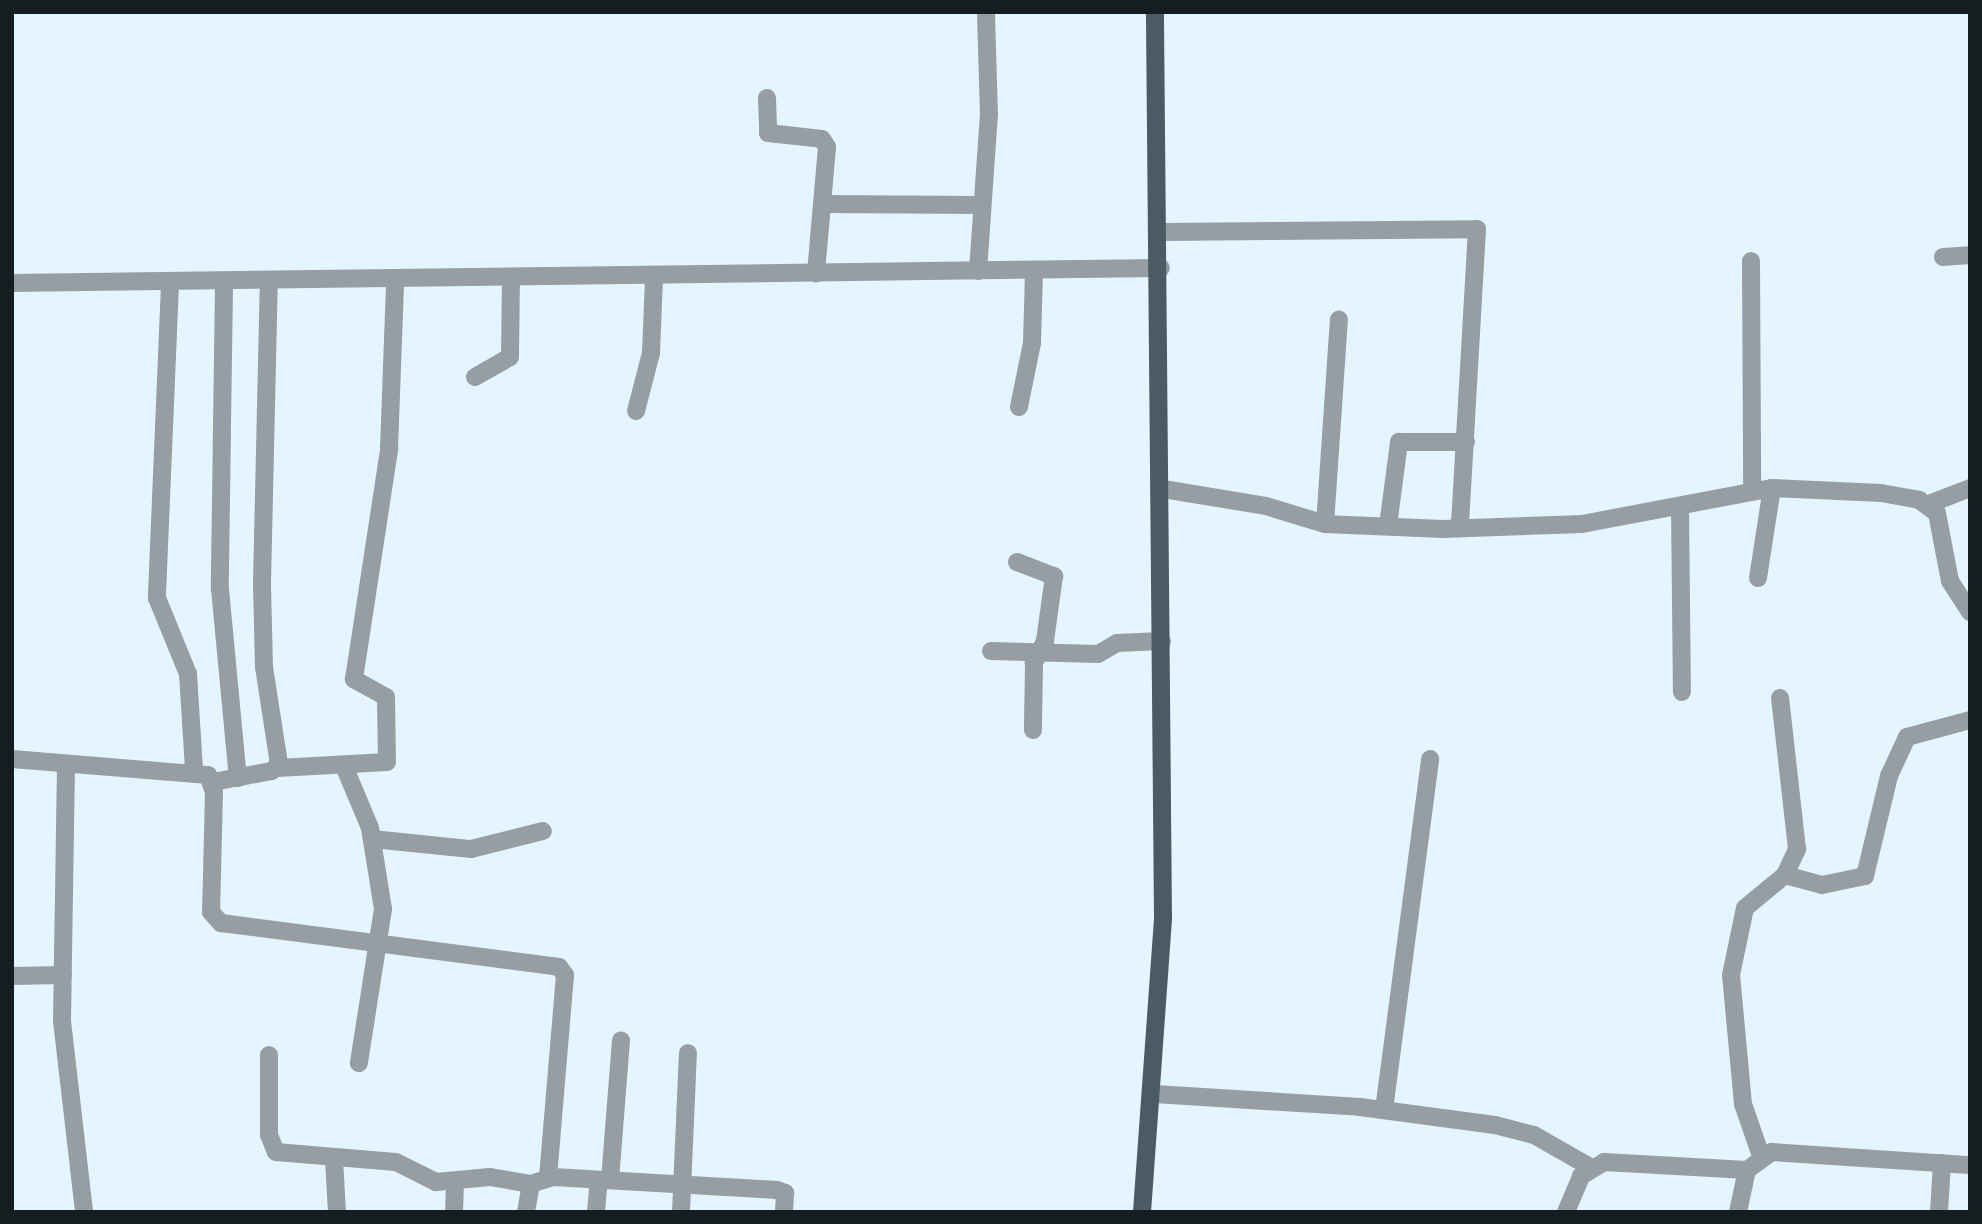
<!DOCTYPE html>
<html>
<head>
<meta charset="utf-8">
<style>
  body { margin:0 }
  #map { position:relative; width:1982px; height:1224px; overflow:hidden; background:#e5f5ff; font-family:"Sofia Sans Condensed",sans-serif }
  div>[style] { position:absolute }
  .street>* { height:18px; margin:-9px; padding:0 9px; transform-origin:9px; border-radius:9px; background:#969ea4 }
  .primary>* { height:18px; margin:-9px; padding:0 9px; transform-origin:9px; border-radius:9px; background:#4c5a63 }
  span { translate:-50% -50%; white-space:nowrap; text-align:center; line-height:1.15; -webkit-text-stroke:5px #e5f5ff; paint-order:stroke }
  .frame { position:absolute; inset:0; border:14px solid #151d21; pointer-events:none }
</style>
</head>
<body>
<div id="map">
  <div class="street">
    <i style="left:767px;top:98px;width:35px;rotate:88deg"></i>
    <i style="left:768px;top:133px;width:54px;rotate:6.3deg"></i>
    <i style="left:822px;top:139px;width:9px;rotate:58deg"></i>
    <i style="left:827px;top:147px;width:127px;rotate:95deg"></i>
    <i style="left:822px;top:204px;width:159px;rotate:0.4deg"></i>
    <i style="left:1161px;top:232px;width:316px;rotate:-0.5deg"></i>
    <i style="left:1477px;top:229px;width:299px;rotate:93.3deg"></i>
    <i style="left:1943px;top:257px;width:27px;rotate:-4deg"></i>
    <i style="left:1751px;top:261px;width:229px;rotate:89.7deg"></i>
    <i style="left:978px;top:271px;width:156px;rotate:-86deg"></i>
    <i style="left:989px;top:115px;width:103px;rotate:-91.7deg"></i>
    <i style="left:12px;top:283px;width:1149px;rotate:-0.75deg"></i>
    <i style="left:170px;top:284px;width:314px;rotate:92.4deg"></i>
    <i style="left:157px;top:598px;width:82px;rotate:67.8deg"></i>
    <i style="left:188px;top:674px;width:96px;rotate:86.4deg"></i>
    <i style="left:224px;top:284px;width:305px;rotate:90.8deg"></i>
    <i style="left:220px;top:589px;width:190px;rotate:84.6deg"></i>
    <i style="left:475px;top:377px;width:40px;rotate:-29.7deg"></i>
    <i style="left:510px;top:357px;width:77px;rotate:-89.3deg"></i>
    <i style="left:1019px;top:407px;width:65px;rotate:-78.5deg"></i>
    <i style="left:1032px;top:343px;width:73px;rotate:-88.4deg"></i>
    <i style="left:636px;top:411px;width:60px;rotate:-75.5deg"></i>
    <i style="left:651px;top:353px;width:76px;rotate:-87.7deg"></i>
    <i style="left:1163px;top:489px;width:104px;rotate:9.4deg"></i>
    <i style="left:1266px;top:506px;width:62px;rotate:17deg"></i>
    <i style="left:1325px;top:524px;width:118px;rotate:2.4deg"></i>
    <i style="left:1443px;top:529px;width:139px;rotate:-2.1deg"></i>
    <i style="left:1582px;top:524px;width:193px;rotate:-10.7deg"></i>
    <i style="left:1772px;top:488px;width:109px;rotate:2.6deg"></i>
    <i style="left:1881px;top:493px;width:39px;rotate:10deg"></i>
    <i style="left:1919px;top:500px;width:22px;rotate:36deg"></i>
    <i style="left:1937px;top:513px;width:69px;rotate:79.2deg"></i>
    <i style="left:1950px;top:581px;width:37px;rotate:57deg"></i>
    <i style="left:1929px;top:504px;width:44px;rotate:-21.3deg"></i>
    <i style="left:1680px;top:507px;width:185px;rotate:89.4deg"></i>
    <i style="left:1325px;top:524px;width:205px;rotate:-86.1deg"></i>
    <i style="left:1388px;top:526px;width:85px;rotate:-82.5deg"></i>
    <i style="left:1399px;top:442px;width:67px"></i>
    <i style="left:1017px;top:562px;width:40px;rotate:21deg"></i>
    <i style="left:1054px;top:576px;width:66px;rotate:97.9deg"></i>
    <i style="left:1045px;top:641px;width:25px;rotate:117deg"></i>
    <i style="left:1034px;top:663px;width:67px;rotate:90.9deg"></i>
    <i style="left:1758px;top:578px;width:91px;rotate:-81.2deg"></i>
    <i style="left:991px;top:651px;width:107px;rotate:1.6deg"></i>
    <i style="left:1098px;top:654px;width:22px;rotate:-30deg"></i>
    <i style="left:1117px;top:643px;width:45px;rotate:-2.5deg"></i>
    <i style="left:12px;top:759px;width:197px;rotate:4.7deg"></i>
    <i style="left:208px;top:775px;width:18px;rotate:71deg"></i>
    <i style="left:214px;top:792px;width:120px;rotate:91.4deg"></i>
    <i style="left:211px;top:912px;width:15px;rotate:48deg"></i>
    <i style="left:221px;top:923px;width:341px;rotate:7.4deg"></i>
    <i style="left:559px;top:967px;width:10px;rotate:53deg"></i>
    <i style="left:565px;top:975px;width:203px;rotate:94.8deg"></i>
    <i style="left:66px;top:766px;width:255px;rotate:90.9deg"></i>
    <i style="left:62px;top:1021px;width:192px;rotate:83.4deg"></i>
    <i style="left:344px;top:766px;width:67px;rotate:67.2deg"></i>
    <i style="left:370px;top:828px;width:82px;rotate:80.9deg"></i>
    <i style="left:383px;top:909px;width:156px;rotate:98.9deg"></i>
    <i style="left:277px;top:768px;width:110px;rotate:-3.1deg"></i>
    <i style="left:387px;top:762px;width:65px;rotate:-90.9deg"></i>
    <i style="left:386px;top:697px;width:37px;rotate:-151deg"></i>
    <i style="left:354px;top:679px;width:233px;rotate:-81.3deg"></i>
    <i style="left:389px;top:449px;width:167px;rotate:-87.9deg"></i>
    <i style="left:213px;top:782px;width:60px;rotate:-10.6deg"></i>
    <i style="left:272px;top:771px;width:10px;rotate:-45deg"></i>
    <i style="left:279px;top:764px;width:98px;rotate:-98.8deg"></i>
    <i style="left:264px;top:667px;width:84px;rotate:-91.4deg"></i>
    <i style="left:262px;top:583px;width:299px;rotate:-88.7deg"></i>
    <i style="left:372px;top:839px;width:100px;rotate:5.8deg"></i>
    <i style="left:471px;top:849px;width:74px;rotate:-14deg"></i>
    <i style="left:1785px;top:875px;width:38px;rotate:15deg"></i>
    <i style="left:1822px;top:885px;width:44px;rotate:-11.8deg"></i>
    <i style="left:1865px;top:876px;width:103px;rotate:-76.5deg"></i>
    <i style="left:1889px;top:776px;width:43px;rotate:-65.2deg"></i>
    <i style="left:1907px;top:737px;width:65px;rotate:-15.1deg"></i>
    <i style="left:12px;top:976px;width:51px;rotate:-1.1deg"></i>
    <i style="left:269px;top:1055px;width:80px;rotate:90deg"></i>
    <i style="left:269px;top:1135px;width:18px;rotate:68deg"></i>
    <i style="left:276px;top:1152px;width:120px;rotate:4.8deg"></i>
    <i style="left:396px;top:1162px;width:45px;rotate:26.6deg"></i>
    <i style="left:436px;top:1182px;width:54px;rotate:-5.3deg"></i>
    <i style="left:490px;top:1177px;width:42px;rotate:9.7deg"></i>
    <i style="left:1155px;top:1094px;width:205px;rotate:3.6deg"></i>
    <i style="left:1360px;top:1107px;width:136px;rotate:7.6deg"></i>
    <i style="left:1495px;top:1125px;width:40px;rotate:14.4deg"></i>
    <i style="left:1534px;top:1135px;width:64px;rotate:29.7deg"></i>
    <i style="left:1384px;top:1110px;width:354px;rotate:-82.5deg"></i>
    <i style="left:1761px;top:1156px;width:55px;rotate:-109.1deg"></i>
    <i style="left:1743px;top:1104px;width:130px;rotate:-95.3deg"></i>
    <i style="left:1731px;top:975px;width:68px;rotate:-78.2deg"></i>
    <i style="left:1745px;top:908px;width:52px;rotate:-39.5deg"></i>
    <i style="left:1785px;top:875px;width:29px;rotate:-65deg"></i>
    <i style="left:1797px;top:849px;width:152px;rotate:-96.4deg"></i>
    <i style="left:334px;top:1159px;width:53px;rotate:86.8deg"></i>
    <i style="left:610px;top:1180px;width:140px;rotate:-85.5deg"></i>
    <i style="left:454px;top:1212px;width:29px;rotate:-88deg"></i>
    <i style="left:526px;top:1212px;width:28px;rotate:-80deg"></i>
    <i style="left:531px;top:1184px;width:23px;rotate:-18deg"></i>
    <i style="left:553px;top:1177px;width:224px;rotate:3.3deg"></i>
    <i style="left:777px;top:1190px;width:9px;rotate:21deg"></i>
    <i style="left:785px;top:1193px;width:19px;rotate:93deg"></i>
    <i style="left:596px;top:1212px;width:32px;rotate:-85deg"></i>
    <i style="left:681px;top:1212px;width:159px;rotate:-87.5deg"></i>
    <i style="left:1566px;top:1212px;width:39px;rotate:-67deg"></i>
    <i style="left:1581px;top:1176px;width:27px;rotate:-31deg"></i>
    <i style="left:1604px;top:1162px;width:143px;rotate:3.2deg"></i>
    <i style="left:1738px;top:1212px;width:43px;rotate:-77.9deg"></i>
    <i style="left:1747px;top:1170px;width:31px;rotate:-36deg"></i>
    <i style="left:1772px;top:1152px;width:198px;rotate:3.8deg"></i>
    <i style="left:1939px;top:1212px;width:49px;rotate:-86.5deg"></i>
  </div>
  <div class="primary">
    <i style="left:1142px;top:1212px;width:295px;rotate:-85.9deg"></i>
    <i style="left:1163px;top:918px;width:906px;rotate:-90.51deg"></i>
  </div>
  <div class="frame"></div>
</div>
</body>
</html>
